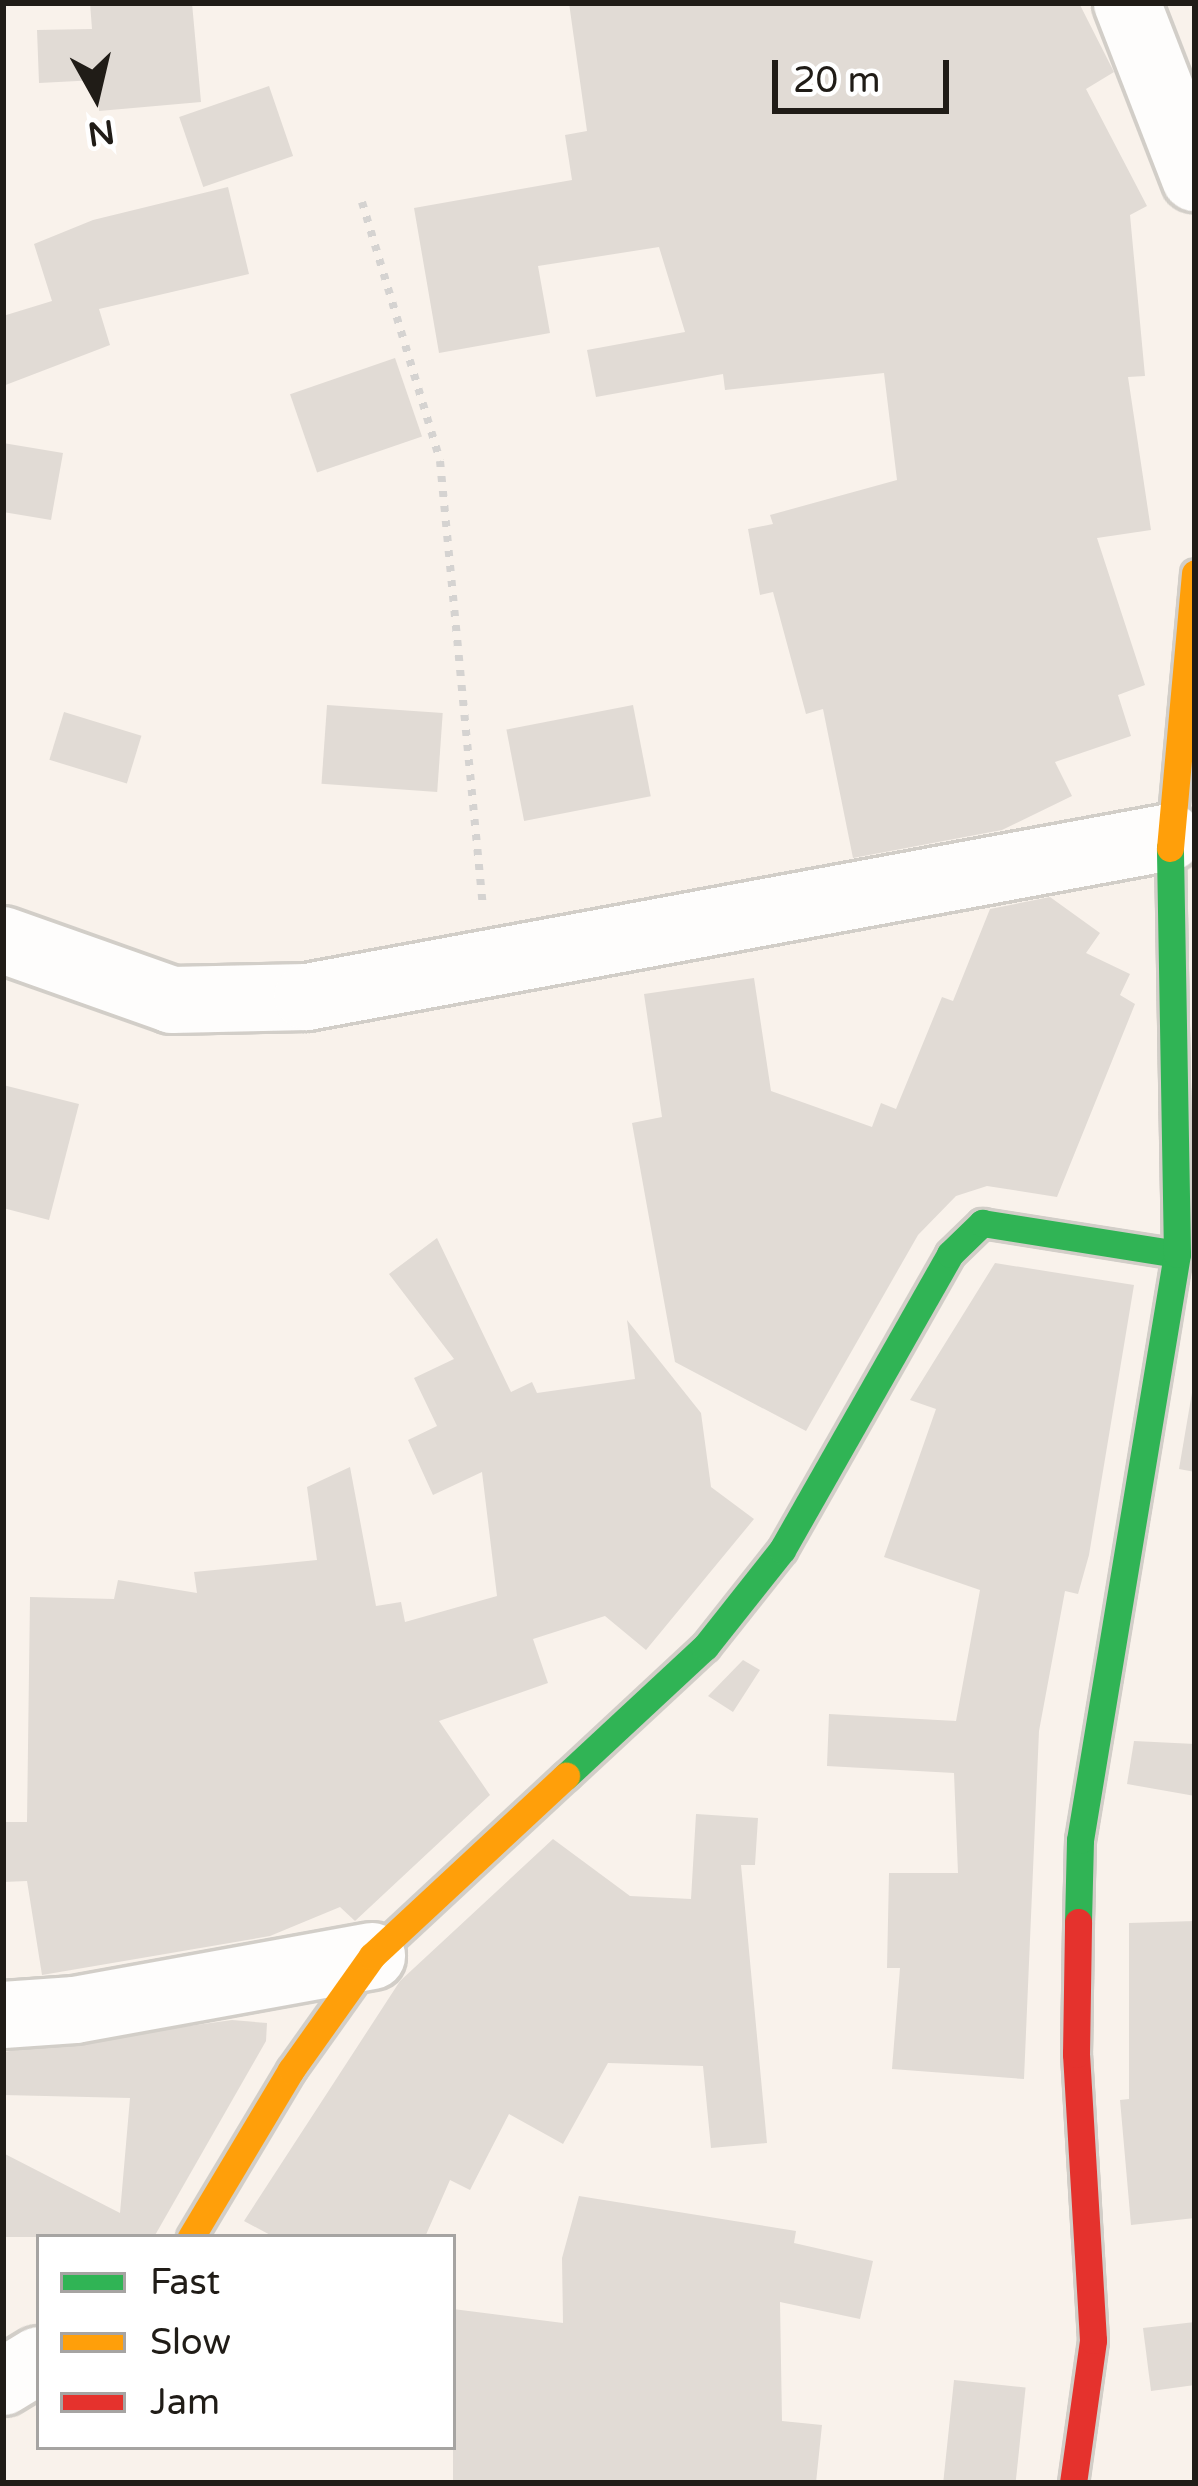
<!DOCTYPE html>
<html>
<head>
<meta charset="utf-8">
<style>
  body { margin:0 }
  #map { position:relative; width:1198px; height:2486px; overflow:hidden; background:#f9f2eb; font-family:"Varela Round",sans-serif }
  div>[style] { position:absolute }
  .building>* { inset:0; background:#e1dbd5; transform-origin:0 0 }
  .path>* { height:8px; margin-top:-4px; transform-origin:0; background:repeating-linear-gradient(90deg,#d5d3d1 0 6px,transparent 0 15px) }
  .roads { filter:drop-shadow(3px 0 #d2cec8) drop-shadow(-3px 0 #d2cec8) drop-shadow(0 3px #d2cec8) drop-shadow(0 -3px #d2cec8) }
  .street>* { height:66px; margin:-33px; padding:0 33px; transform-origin:33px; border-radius:33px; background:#fefdfc }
  .fast>* { height:27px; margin:-13.5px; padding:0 13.5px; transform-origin:13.5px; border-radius:13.5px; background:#30b455 }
  .slow>* { height:27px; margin:-13.5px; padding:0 13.5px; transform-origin:13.5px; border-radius:13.5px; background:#ff9f0a }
  .jam>* { height:27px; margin:-13.5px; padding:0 13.5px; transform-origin:13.5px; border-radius:13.5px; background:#e5322d }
  span { translate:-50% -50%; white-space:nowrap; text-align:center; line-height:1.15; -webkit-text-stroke:12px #fff; paint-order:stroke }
  .frame { position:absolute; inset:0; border:6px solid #201c17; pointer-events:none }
  .legend { position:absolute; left:36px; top:2234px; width:420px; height:216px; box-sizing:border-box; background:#fff; border:3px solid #a6a4a2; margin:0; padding:15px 21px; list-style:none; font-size:36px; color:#201c17 }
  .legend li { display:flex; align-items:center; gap:24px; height:60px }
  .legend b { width:60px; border:3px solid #a6a4a2 }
  .north { position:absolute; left:36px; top:36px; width:120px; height:120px; -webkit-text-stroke:9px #fff; paint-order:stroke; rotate:172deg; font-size:33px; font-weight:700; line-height:48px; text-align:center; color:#201c17 }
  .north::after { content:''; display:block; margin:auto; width:42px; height:54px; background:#201c17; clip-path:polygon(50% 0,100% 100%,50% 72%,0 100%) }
  .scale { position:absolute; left:772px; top:60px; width:177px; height:54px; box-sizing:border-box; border:6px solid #201c17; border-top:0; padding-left:15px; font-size:36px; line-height:42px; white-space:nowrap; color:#201c17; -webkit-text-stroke:9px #fff; paint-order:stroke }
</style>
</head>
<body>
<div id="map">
  <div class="building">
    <i style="clip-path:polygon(90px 3px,192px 3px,201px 102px,99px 111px,97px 80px,39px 83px,37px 30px,92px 29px)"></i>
    <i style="clip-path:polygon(569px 3px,1079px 3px,1114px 72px,1086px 89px,1147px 206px,1130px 215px,1145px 376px,1128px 377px,1151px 530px,1097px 538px,1145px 685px,1118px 695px,1131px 736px,1055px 762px,1072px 796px,1002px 830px,853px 858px,823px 709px,806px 714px,773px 592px,760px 595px,748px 529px,773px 524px,770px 515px,897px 480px,884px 373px,725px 390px,723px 374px,596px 397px,587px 350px,685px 332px,659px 247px,538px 266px,550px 333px,439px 353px,414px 208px,572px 180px,565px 135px,587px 131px)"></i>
    <i style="left:269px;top:86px;width:74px;height:95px;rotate:71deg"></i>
    <i style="clip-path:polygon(228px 187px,249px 274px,99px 309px,110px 345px,3px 386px,3px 316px,52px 301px,34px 244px,93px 220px)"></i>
    <i style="left:395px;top:358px;width:83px;height:111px;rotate:71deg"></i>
    <i style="clip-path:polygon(3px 443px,63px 453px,51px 520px,3px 512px)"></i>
    <i style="left:327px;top:705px;width:116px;height:79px;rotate:4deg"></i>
    <i style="left:633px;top:705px;width:93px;height:129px;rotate:79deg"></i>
    <i style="left:64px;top:712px;width:81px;height:50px;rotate:17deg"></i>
    <i style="clip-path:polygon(1050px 897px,1100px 933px,1086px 953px,1130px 974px,1120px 995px,1135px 1004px,1057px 1197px,987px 1186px,956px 1196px,918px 1235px,806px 1431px,675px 1362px,632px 1123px,662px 1117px,644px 994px,754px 978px,771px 1091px,872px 1127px,881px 1103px,896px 1109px,942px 997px,953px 1001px,990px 909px)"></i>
    <i style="clip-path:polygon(3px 1085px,79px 1104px,49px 1220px,3px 1208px)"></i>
    <i style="clip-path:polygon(437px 1238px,511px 1392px,532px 1382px,537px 1393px,635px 1379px,627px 1320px,701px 1413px,711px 1487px,754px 1519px,646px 1650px,605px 1616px,533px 1639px,548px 1683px,439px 1721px,490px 1795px,355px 1921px,340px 1907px,270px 1936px,42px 1975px,27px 1881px,3px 1882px,3px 1822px,27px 1822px,30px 1597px,114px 1599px,118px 1580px,197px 1593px,194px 1572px,317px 1560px,307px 1487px,350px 1467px,376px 1606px,401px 1602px,405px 1622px,497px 1596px,482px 1472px,433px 1495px,408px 1440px,437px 1426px,414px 1378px,454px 1359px,389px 1274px)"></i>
    <i style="clip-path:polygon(995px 1263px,1134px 1285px,1089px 1555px,1078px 1594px,1065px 1591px,1039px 1731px,1024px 2079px,892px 2069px,900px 1968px,887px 1968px,889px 1873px,958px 1873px,954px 1773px,827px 1766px,829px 1714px,956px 1721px,980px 1590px,884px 1557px,936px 1409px,910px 1400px)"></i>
    <i style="clip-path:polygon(1195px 1375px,1195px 1472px,1179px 1469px)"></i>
    <i style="clip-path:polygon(743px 1660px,760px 1670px,733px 1712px,708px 1696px)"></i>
    <i style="clip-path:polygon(1134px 1741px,1195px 1744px,1195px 1796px,1127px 1784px)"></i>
    <i style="clip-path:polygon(696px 1814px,758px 1818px,755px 1865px,741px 1865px,767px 2143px,711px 2148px,703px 2066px,608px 2063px,563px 2144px,509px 2114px,470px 2190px,450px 2180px,425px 2237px,274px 2237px,244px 2221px,400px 1981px,553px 1839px,630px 1896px,691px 1899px)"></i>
    <i style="clip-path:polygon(1195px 1921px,1195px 2218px,1131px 2225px,1120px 2100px,1129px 2099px,1129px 1923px)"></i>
    <i style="clip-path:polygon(232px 2020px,267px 2023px,266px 2041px,154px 2237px,3px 2237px,3px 2153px,120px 2213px,130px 2098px,3px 2095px,3px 2052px)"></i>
    <i style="clip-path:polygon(579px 2196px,796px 2231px,794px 2243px,873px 2261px,860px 2319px,780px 2302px,782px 2421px,822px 2425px,816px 2483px,453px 2483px,453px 2309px,563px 2323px,562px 2258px)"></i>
    <i style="clip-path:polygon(1195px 2322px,1195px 2385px,1151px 2391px,1143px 2328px)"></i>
    <i style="left:954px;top:2380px;width:72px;height:103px;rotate:6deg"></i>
  </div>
  <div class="path">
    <i style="left:362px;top:202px;width:270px;rotate:73.2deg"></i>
    <i style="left:440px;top:461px;width:446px;rotate:84.5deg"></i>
  </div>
  <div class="roads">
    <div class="street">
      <i style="left:1127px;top:3px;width:188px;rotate:68.8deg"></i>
      <i style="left:3px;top:940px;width:179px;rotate:19.5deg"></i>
      <i style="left:172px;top:1000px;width:135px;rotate:-1.3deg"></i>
      <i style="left:307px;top:997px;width:878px;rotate:-10.5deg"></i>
      <i style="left:3px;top:2015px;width:72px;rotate:-4deg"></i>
      <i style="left:75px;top:2010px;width:302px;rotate:-10.3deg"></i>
      <i style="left:3px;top:2382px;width:42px;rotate:-31.4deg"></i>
    </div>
    <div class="fast">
      <i style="left:566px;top:1776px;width:190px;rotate:-42.9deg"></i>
      <i style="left:705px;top:1647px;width:124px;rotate:-51.6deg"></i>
      <i style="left:782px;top:1550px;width:340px;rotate:-60.4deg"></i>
      <i style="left:950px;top:1254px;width:45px;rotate:-44.1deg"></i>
      <i style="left:982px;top:1223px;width:197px;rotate:9deg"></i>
      <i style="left:1078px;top:1922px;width:82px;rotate:-88.6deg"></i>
      <i style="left:1080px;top:1840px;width:594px;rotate:-80.6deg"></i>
      <i style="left:1177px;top:1254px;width:406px;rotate:-91deg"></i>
    </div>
    <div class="slow">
      <i style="left:1170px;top:848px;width:276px;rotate:-84.8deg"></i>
      <i style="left:191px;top:2237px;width:195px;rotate:-59.1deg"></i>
      <i style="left:291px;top:2070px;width:140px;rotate:-54.6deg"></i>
      <i style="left:372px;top:1956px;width:265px;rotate:-42.9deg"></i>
    </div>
    <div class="jam">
      <i style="left:1073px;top:2483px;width:144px;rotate:-82deg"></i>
      <i style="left:1093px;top:2340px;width:287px;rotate:-93.4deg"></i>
      <i style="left:1076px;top:2054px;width:132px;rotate:-89.1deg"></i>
    </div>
  </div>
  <div class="frame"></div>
  <ul class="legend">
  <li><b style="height:15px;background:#30b455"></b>Fast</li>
  <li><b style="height:15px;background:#ff9f0a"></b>Slow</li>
  <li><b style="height:15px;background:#e5322d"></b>Jam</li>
  </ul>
  <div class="north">N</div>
  <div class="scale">20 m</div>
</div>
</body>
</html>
